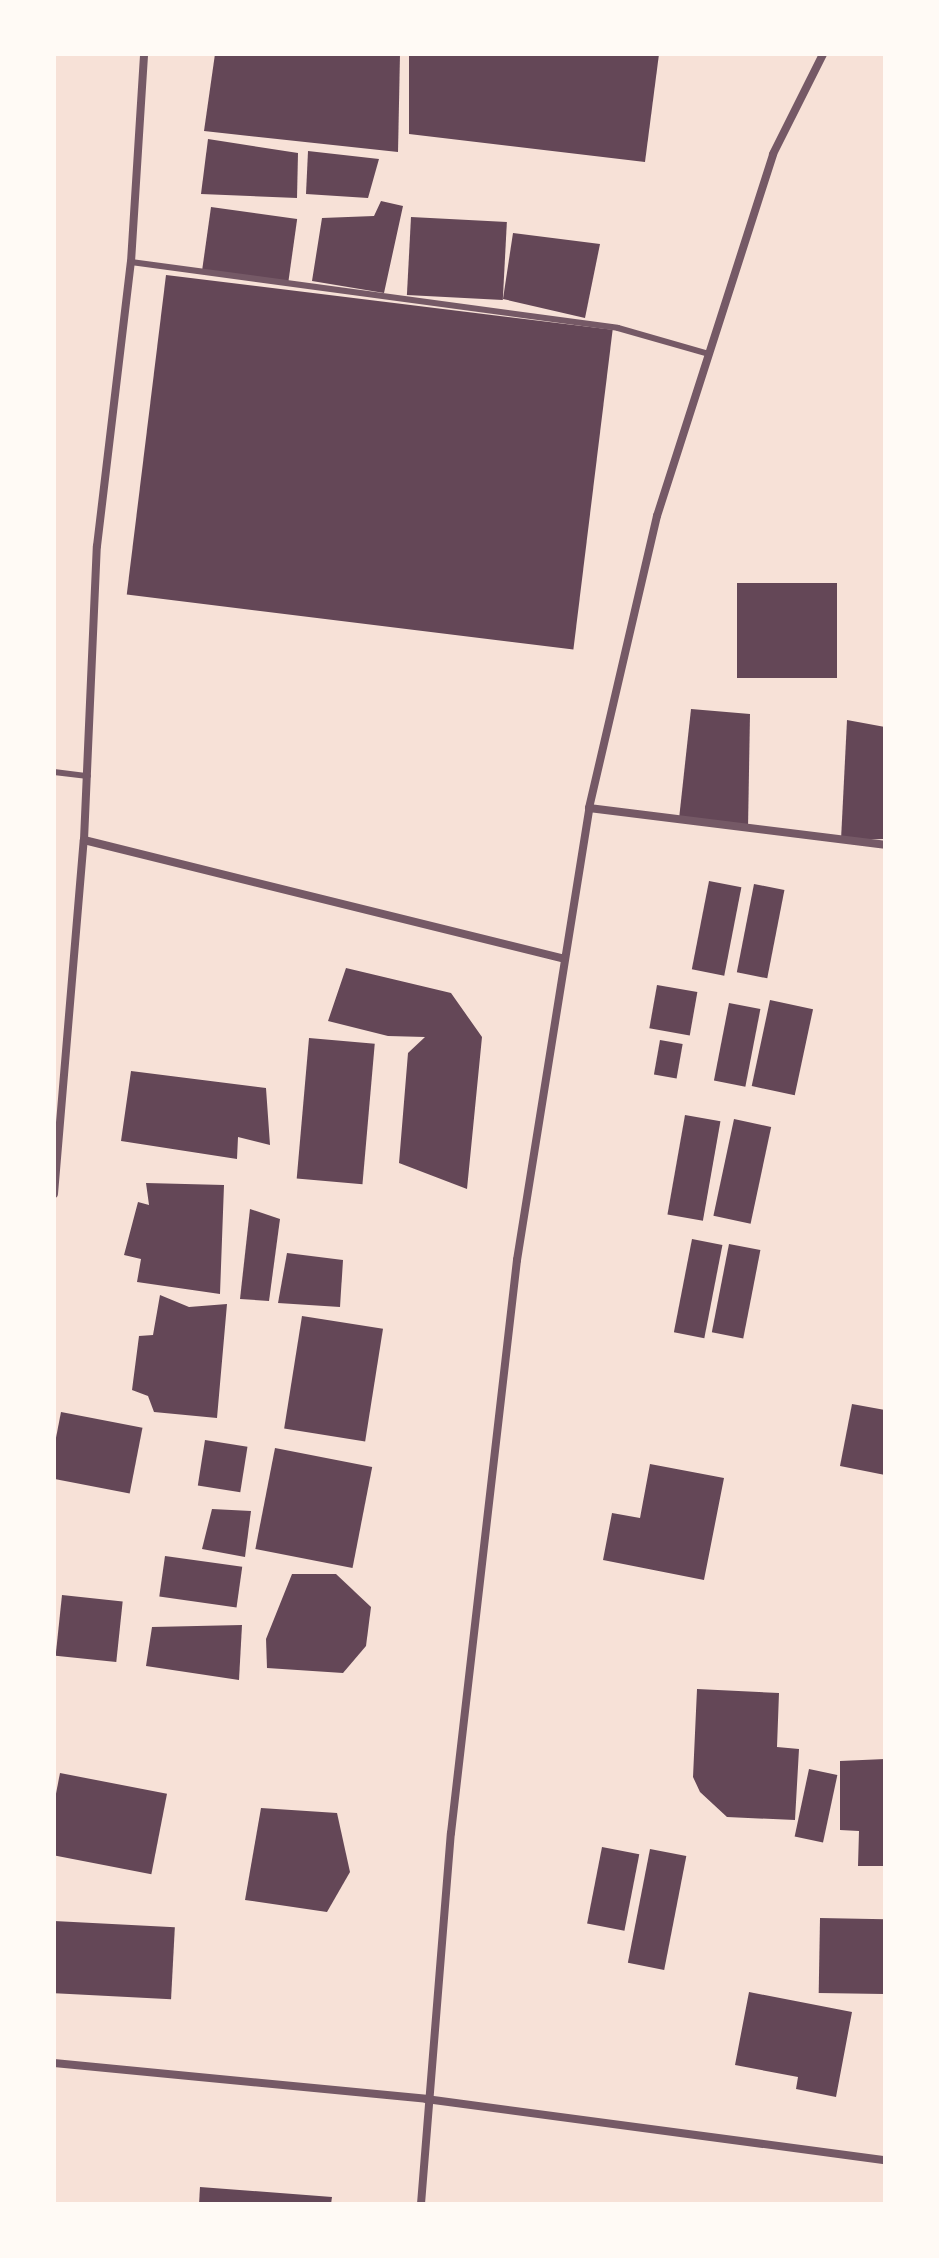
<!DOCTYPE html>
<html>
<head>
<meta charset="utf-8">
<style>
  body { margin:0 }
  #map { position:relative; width:939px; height:2258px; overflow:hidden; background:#f7e1d7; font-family:"Varela Round",sans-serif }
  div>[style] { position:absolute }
  .building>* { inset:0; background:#644757; transform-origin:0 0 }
  .service>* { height:6px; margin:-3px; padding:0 3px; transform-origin:3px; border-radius:3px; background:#755966 }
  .minor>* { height:8px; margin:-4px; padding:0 4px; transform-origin:4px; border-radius:4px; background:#755966 }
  span { translate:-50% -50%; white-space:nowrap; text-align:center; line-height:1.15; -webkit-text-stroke:8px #fffaf5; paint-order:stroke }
  .frame { position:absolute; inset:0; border:56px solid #fffaf5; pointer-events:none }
</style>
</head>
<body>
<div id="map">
  <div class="building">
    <i style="clip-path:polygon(215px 54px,400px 54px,398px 152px,204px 131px)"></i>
    <i style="clip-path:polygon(409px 54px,659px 54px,645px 162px,409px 134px)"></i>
    <i style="clip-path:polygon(208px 139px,298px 153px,297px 198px,201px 194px)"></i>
    <i style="clip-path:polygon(308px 151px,379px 159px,368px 198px,306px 194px)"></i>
    <i style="clip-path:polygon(381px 201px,403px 206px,384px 293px,312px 281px,322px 218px,374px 216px)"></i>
    <i style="left:211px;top:207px;width:87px;height:64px;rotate:8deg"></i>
    <i style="left:411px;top:217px;width:96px;height:78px;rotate:3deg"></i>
    <i style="clip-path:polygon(513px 233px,600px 244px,585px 318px,503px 299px)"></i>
    <i style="left:166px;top:275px;width:450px;height:322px;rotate:7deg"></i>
    <i style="left:737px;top:583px;width:100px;height:95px"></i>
    <i style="clip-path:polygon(691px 709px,750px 714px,748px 828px,679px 819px)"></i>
    <i style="clip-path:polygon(847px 720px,885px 727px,885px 839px,841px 840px)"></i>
    <i style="left:709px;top:881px;width:33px;height:90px;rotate:11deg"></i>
    <i style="left:754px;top:884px;width:31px;height:90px;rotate:11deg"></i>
    <i style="clip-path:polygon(346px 968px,451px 993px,482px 1037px,467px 1189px,399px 1163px,408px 1053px,425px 1037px,388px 1036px,328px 1021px)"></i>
    <i style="left:657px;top:985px;width:41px;height:44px;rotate:10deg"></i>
    <i style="left:770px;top:1000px;width:44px;height:88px;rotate:12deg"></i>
    <i style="left:729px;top:1003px;width:32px;height:79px;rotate:11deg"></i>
    <i style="left:309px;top:1038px;width:66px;height:141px;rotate:5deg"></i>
    <i style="left:660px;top:1040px;width:23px;height:35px;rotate:10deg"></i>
    <i style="clip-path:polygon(131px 1071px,266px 1088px,270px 1145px,238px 1137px,237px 1159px,121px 1141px)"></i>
    <i style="left:685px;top:1115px;width:36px;height:101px;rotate:10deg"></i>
    <i style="left:734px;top:1119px;width:38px;height:99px;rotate:12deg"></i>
    <i style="clip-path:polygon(146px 1183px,224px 1185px,220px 1294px,137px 1282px,141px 1259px,124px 1255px,138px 1202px,149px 1205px)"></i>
    <i style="clip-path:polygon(250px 1209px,280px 1219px,269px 1301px,240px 1299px)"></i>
    <i style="left:692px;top:1239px;width:31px;height:95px;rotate:11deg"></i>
    <i style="left:729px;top:1244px;width:32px;height:90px;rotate:11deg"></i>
    <i style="clip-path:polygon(287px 1253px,343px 1260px,340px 1307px,278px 1303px)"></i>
    <i style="clip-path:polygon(160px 1295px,189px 1307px,227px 1304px,217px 1418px,154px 1412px,148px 1396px,132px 1390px,139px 1336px,153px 1335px)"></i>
    <i style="left:302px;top:1316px;width:82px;height:114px;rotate:9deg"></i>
    <i style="clip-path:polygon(852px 1404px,885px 1410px,885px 1475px,840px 1466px)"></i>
    <i style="left:61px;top:1412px;width:83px;height:67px;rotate:11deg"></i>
    <i style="left:205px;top:1440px;width:43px;height:46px;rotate:9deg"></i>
    <i style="left:275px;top:1448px;width:99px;height:103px;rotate:11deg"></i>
    <i style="clip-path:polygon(650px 1464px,724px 1478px,704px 1580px,603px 1560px,612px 1513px,640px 1518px)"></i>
    <i style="clip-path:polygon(212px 1509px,251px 1511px,245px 1557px,202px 1549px)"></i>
    <i style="left:165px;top:1556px;width:78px;height:41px;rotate:8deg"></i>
    <i style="clip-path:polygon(292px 1574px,336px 1574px,371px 1607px,366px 1646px,343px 1673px,267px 1668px,266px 1639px)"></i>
    <i style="left:62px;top:1595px;width:61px;height:61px;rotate:6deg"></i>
    <i style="clip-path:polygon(242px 1625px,239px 1680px,146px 1666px,152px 1627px)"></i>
    <i style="clip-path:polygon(697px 1689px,779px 1693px,777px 1747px,799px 1749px,795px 1820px,727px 1817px,700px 1792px,693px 1777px)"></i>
    <i style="clip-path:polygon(885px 1759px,885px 1866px,858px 1866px,859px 1831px,840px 1830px,840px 1761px)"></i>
    <i style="left:809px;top:1769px;width:29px;height:69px;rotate:12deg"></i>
    <i style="left:60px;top:1773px;width:109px;height:82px;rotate:11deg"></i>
    <i style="clip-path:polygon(261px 1808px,337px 1813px,350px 1872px,327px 1912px,245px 1900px)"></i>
    <i style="left:602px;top:1847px;width:38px;height:78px;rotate:11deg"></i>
    <i style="left:650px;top:1849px;width:37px;height:116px;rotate:11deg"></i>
    <i style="left:820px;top:1918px;width:65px;height:75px;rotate:1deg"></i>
    <i style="left:54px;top:1921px;width:121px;height:72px;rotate:3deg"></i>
    <i style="clip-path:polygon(749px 1992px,852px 2012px,836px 2097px,796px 2089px,798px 2077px,735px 2065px)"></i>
    <i style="clip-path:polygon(200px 2187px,332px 2197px,331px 2204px,199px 2204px)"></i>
  </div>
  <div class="service">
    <i style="left:131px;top:262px;width:491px;rotate:7.7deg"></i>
    <i style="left:618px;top:328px;width:95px;rotate:15.9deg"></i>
    <i style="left:54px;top:772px;width:34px;rotate:7deg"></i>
  </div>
  <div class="minor">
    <i style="left:589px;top:808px;width:298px;rotate:7.1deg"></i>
    <i style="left:84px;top:840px;width:492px;rotate:13.9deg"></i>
    <i style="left:54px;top:1194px;width:355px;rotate:-85.2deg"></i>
    <i style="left:84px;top:840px;width:294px;rotate:-87.5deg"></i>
    <i style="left:97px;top:546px;width:286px;rotate:-83.2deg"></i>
    <i style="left:131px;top:262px;width:208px;rotate:-86.4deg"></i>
    <i style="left:54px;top:2063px;width:374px;rotate:5.5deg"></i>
    <i style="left:426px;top:2099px;width:463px;rotate:7.6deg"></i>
    <i style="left:421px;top:2204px;width:372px;rotate:-85.4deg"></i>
    <i style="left:451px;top:1833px;width:577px;rotate:-83.43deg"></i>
    <i style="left:517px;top:1260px;width:458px;rotate:-80.9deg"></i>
    <i style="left:589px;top:808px;width:300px;rotate:-76.9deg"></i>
    <i style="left:657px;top:516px;width:380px;rotate:-72.2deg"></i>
    <i style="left:773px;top:154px;width:112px;rotate:-63.4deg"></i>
  </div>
  <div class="frame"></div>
</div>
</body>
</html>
